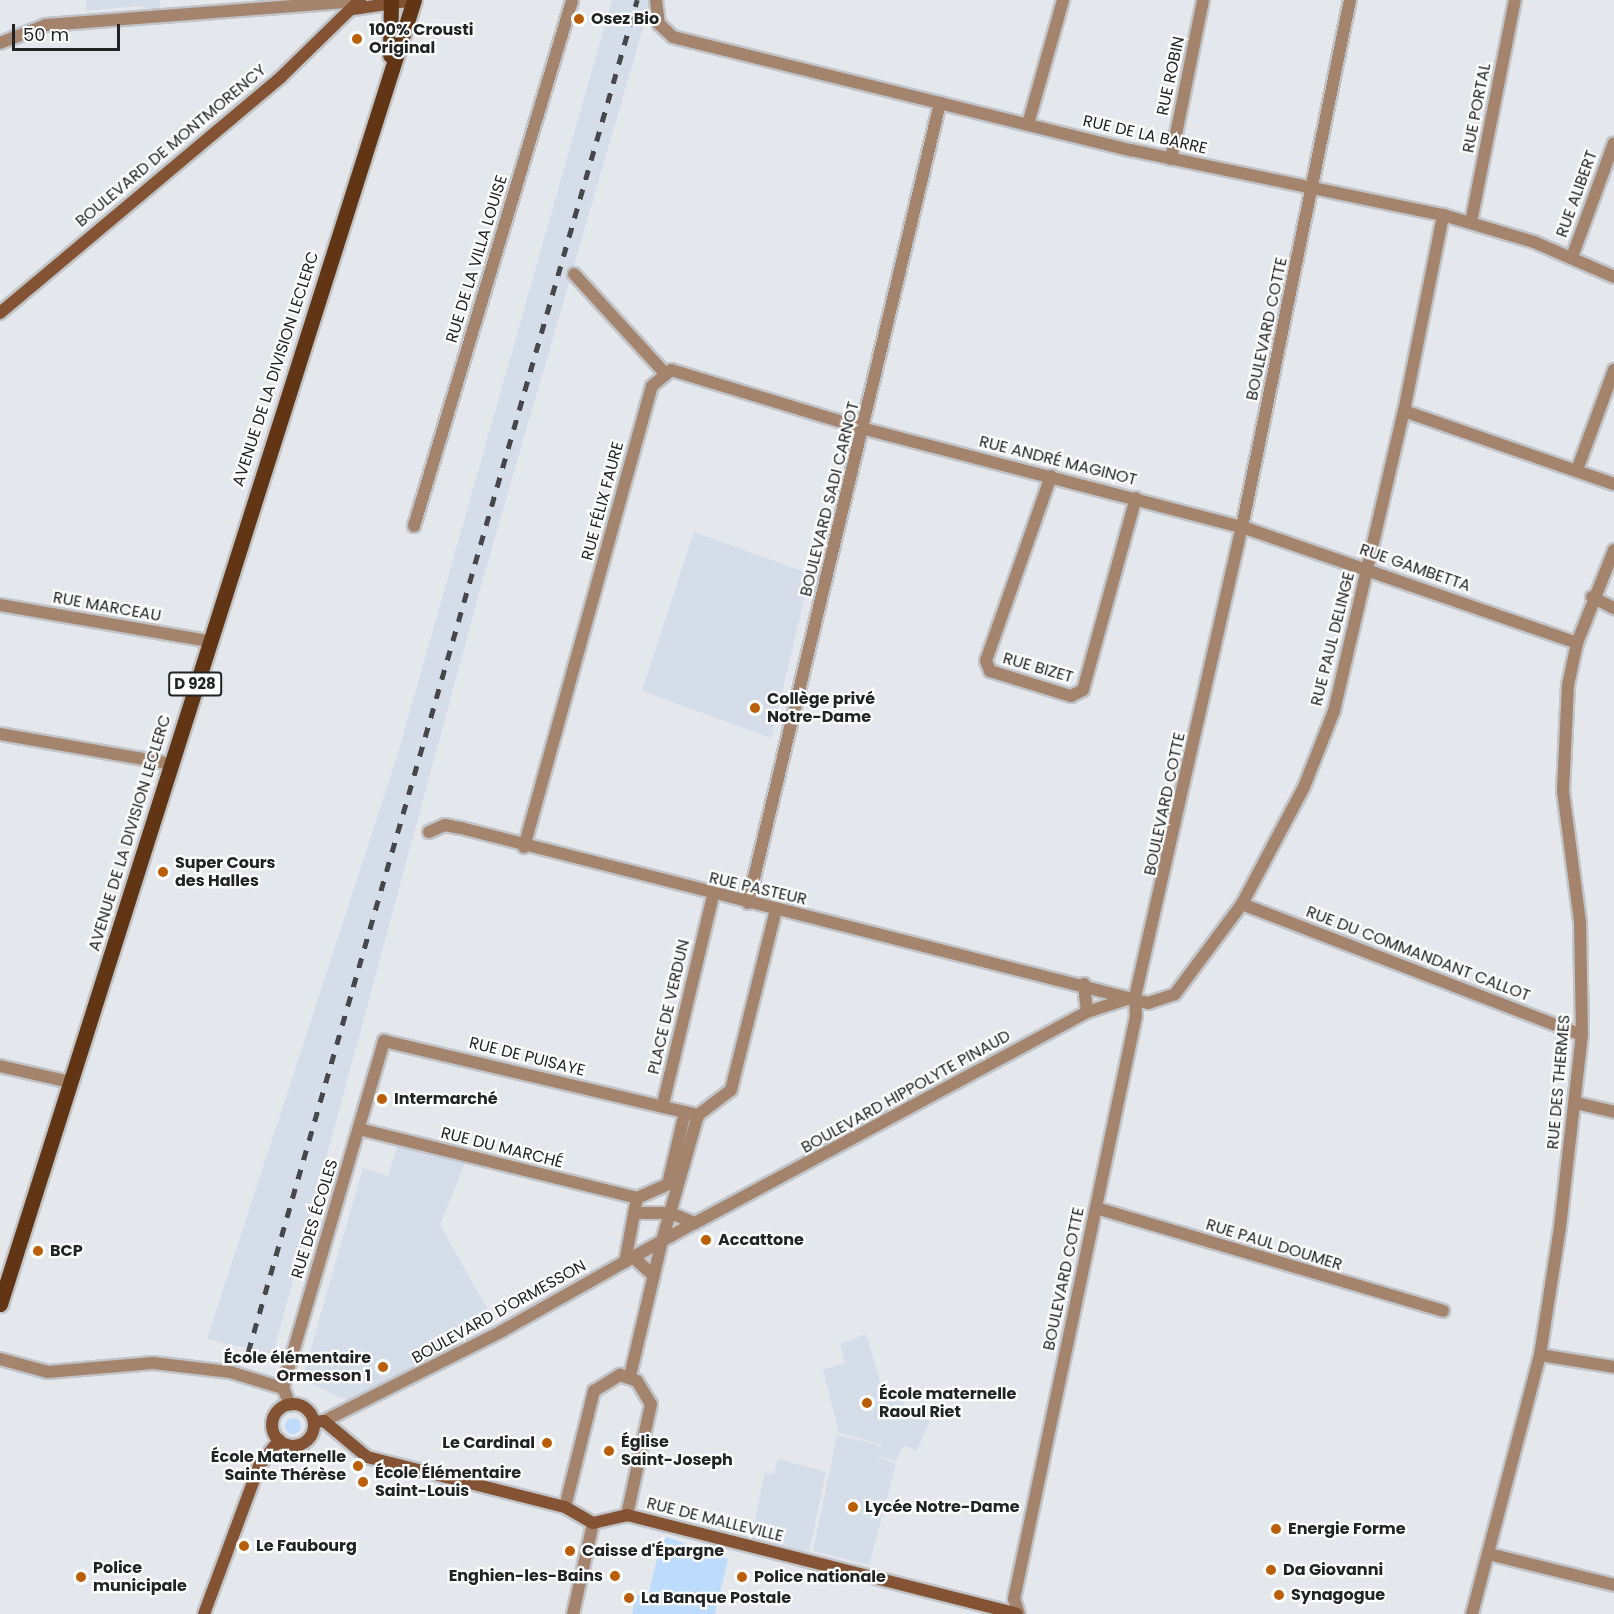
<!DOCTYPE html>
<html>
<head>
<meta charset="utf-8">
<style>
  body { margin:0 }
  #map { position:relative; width:1614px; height:1614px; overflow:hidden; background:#e4e8ed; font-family:Poppins,sans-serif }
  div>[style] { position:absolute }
  .built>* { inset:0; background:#d4dde8 }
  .green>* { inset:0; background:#bddcfb }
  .round { border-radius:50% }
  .roads { filter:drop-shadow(2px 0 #c1c5c9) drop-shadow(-2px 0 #c1c5c9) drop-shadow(0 2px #c1c5c9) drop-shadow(0 -2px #c1c5c9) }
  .street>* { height:12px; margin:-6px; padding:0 6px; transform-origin:6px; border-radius:6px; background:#a5846e }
  .secondary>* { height:12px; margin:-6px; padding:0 6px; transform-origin:6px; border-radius:6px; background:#835333 }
  .secondary>.ring { margin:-6px; padding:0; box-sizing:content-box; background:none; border:12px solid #835333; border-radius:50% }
  .primary>* { height:15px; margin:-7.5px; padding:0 7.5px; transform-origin:7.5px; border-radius:7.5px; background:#623514 }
  .rail>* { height:4.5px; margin-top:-2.25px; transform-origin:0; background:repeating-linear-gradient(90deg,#45474a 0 10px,transparent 0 20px) }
  .dots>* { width:16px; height:16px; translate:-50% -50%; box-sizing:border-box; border:3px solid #fff; border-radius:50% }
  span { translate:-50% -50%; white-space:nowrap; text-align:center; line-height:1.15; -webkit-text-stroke:4.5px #fff; paint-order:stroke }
  .shield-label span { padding:2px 4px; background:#fff; border:2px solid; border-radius:4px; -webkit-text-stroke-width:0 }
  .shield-label { font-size:15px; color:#212325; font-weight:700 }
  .poi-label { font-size:16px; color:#212325; font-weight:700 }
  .left { translate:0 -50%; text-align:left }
  .right { translate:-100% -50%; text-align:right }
  .street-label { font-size:16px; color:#212325 }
  .scale { position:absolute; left:12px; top:24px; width:108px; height:27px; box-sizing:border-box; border:3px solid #212325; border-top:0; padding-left:8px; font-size:18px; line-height:21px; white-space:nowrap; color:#212325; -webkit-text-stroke:4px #fff; paint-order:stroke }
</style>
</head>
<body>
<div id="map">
  <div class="built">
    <i style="clip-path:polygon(87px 0,160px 0,160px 12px,138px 6px,85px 11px)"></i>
    <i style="clip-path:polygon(612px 0,651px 0,482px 582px,273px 1354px,207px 1339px,396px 760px)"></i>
    <i style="clip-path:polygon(694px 532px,810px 574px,771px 738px,642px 691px)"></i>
    <i style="clip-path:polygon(398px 1144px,467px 1158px,440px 1225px,494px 1321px,350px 1402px,302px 1379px,363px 1168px,388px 1176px)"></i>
    <i style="clip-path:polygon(866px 1334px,884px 1395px,904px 1393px,903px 1410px,930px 1421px,916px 1451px,904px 1445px,896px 1461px,875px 1455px,896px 1464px,869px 1565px,813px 1551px,837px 1435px,879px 1445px,879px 1449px,881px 1444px,839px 1433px,823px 1370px,845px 1363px,840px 1344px)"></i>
    <i style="clip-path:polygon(778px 1459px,826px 1472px,809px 1552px,751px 1538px,765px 1473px,774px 1474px)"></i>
  </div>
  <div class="green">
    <i class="round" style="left:285px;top:1418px;width:16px;height:16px"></i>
    <i style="clip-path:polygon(667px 1537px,728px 1559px,715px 1614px,632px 1614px,636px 1595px,648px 1597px,660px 1545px)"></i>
  </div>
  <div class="roads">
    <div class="street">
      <i style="left:656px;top:0;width:24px;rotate:83deg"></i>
      <i style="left:659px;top:24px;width:19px;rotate:43deg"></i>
      <i style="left:673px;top:37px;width:472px;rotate:13.9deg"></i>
      <i style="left:1131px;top:150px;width:319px;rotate:11.8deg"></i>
      <i style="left:1443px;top:215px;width:95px;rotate:16.5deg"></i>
      <i style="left:1534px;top:242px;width:87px;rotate:23.6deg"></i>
      <i style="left:0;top:43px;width:49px;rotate:-21.4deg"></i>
      <i style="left:46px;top:25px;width:313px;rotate:-4.4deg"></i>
      <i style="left:1028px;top:124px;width:129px;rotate:-74.2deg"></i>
      <i style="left:1171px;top:159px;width:162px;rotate:-78.6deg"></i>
      <i style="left:1471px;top:222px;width:226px;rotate:-78.8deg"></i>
      <i style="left:1572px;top:257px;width:121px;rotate:-69.8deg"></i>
      <i style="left:574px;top:274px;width:132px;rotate:47.5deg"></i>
      <i style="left:1404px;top:411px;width:222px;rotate:19.2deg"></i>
      <i style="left:1577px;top:470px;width:107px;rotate:-69.7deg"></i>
      <i style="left:1051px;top:476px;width:196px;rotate:109.4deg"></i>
      <i style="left:986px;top:661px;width:11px;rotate:68deg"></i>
      <i style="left:990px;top:671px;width:85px;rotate:17.2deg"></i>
      <i style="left:1071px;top:696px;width:13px;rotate:-27deg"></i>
      <i style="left:1083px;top:690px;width:199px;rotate:-74.6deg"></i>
      <i style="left:414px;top:526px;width:548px;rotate:-73.25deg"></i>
      <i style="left:1592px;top:597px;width:25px;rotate:27deg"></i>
      <i style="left:0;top:605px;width:212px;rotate:9.8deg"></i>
      <i style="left:0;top:734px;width:175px;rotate:9.9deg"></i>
      <i style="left:429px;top:832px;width:17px;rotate:-24deg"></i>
      <i style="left:445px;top:825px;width:16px;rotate:11deg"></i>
      <i style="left:461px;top:828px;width:709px;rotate:14.29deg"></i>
      <i style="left:1148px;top:1003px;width:28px;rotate:-18deg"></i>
      <i style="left:1175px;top:994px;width:112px;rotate:-53.3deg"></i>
      <i style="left:1242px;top:904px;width:132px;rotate:-62.1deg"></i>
      <i style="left:1304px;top:787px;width:82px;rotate:-68.5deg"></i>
      <i style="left:1334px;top:711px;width:308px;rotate:-76.9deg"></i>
      <i style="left:1404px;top:411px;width:200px;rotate:-78.7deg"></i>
      <i style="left:524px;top:847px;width:478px;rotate:-74.5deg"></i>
      <i style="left:652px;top:386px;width:25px;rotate:-40deg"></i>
      <i style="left:671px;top:370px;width:203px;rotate:16.9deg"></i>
      <i style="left:865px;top:429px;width:396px;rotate:14.6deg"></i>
      <i style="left:1248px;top:529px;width:348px;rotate:19.1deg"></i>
      <i style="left:748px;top:903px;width:823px;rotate:-76.5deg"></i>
      <i style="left:1242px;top:904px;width:364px;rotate:21.1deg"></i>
      <i style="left:1084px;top:984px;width:28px;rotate:84deg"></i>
      <i style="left:0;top:1066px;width:72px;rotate:12.9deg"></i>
      <i style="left:1576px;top:1103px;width:39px;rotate:13deg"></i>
      <i style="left:663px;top:1104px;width:215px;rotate:-76.5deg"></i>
      <i style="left:359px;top:1129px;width:286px;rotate:13.9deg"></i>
      <i style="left:1096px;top:1208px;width:362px;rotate:16.5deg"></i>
      <i style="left:634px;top:1213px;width:37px"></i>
      <i style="left:671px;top:1213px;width:26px;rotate:23deg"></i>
      <i style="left:695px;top:1223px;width:445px;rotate:-28.3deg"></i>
      <i style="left:1087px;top:1012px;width:45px;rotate:-18deg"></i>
      <i style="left:633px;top:1257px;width:28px;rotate:42deg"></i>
      <i style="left:625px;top:1262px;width:65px;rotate:-79.4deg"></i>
      <i style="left:637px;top:1198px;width:34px;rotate:-24deg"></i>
      <i style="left:668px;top:1184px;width:74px;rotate:-76.7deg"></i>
      <i style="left:1540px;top:1355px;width:75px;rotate:9.2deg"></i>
      <i style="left:0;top:1359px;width:50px;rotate:15.2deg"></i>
      <i style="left:48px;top:1372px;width:105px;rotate:-4.9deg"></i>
      <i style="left:153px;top:1363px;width:78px;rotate:6.7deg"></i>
      <i style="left:230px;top:1372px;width:55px;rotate:16.8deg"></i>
      <i style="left:630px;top:1376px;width:139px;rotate:-76.7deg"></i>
      <i style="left:662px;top:1241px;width:38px;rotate:-29deg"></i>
      <i style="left:290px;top:1405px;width:18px;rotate:-112deg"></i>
      <i style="left:283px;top:1388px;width:23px;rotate:-75deg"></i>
      <i style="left:289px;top:1366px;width:339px;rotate:-73.7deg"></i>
      <i style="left:384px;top:1041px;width:323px;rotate:13.3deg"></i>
      <i style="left:324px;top:1421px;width:199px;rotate:-26.8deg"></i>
      <i style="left:502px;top:1331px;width:184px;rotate:-29.4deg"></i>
      <i style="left:662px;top:1241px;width:131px;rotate:-74.1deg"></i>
      <i style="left:698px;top:1115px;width:41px;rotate:-37.1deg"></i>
      <i style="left:731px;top:1090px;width:187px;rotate:-76deg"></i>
      <i style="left:565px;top:1507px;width:120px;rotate:-76deg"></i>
      <i style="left:594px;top:1391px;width:31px;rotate:-32deg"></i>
      <i style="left:620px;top:1375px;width:18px;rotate:19deg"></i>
      <i style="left:637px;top:1381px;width:27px;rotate:59deg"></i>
      <i style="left:651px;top:1404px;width:114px;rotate:102.2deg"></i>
      <i style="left:1489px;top:1554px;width:129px;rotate:13.9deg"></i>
      <i style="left:573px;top:1614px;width:93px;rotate:-77.6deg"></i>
      <i style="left:1019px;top:1614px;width:16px;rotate:-108deg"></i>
      <i style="left:1014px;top:1599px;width:596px;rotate:-78.18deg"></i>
      <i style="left:1136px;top:1016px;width:19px;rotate:-93deg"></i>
      <i style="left:1135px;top:997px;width:482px;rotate:-77.2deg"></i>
      <i style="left:1242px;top:527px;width:538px;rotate:-78.42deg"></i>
      <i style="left:1472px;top:1614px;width:268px;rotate:-75.3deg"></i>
      <i style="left:1540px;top:1355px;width:130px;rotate:-81.1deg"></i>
      <i style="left:1560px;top:1227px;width:193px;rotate:-83.5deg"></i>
      <i style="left:1582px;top:1035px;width:113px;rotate:-91deg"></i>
      <i style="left:1580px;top:922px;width:132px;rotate:-97.4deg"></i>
      <i style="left:1563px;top:791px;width:106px;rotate:-87.3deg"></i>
      <i style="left:1568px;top:685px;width:43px;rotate:-77.9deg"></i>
      <i style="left:1577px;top:643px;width:100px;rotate:-68.3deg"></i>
    </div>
    <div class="secondary">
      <i style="left:354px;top:9px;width:61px;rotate:-8.5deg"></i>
      <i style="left:0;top:313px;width:366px;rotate:-40deg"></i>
      <i style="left:280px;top:78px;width:112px;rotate:-44.3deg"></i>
      <i class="ring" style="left:272px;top:1404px;width:30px;height:30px"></i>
      <i style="left:314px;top:1422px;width:10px;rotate:-6deg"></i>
      <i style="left:324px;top:1421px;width:56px;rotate:39.9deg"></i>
      <i style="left:367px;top:1457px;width:204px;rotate:14.2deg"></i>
      <i style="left:565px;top:1507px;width:32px;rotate:30deg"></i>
      <i style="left:593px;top:1523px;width:35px;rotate:-13deg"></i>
      <i style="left:627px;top:1515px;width:402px;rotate:14.2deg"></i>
      <i style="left:204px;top:1614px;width:158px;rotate:-69.6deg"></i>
      <i style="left:259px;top:1466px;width:33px;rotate:-52deg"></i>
    </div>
    <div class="primary">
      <i style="left:390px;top:55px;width:55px;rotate:-89deg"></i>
      <i style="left:0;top:1304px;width:1368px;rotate:-72.39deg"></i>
    </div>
  </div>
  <div class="rail">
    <i style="left:248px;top:1352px;width:1407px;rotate:-73.95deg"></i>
  </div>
  <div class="dots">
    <i style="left:579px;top:19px;background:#ba5e08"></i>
    <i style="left:357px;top:39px;background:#ba5e08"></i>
    <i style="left:755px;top:708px;background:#ba5e08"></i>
    <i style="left:163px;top:872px;background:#ba5e08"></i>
    <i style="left:382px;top:1099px;background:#ba5e08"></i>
    <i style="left:706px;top:1240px;background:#ba5e08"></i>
    <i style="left:38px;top:1251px;background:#ba5e08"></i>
    <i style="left:383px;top:1367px;background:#ba5e08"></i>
    <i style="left:867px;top:1403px;background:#ba5e08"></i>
    <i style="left:547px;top:1443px;background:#ba5e08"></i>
    <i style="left:609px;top:1451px;background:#ba5e08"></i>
    <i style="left:358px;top:1466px;background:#ba5e08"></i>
    <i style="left:363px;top:1482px;background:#ba5e08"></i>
    <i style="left:853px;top:1507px;background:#ba5e08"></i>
    <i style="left:1276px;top:1529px;background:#ba5e08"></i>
    <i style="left:244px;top:1546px;background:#ba5e08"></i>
    <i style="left:570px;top:1551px;background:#ba5e08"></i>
    <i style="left:1271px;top:1570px;background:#ba5e08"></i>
    <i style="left:615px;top:1576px;background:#ba5e08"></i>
    <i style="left:81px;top:1577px;background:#ba5e08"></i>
    <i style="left:742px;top:1577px;background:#ba5e08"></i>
    <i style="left:1279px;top:1595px;background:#ba5e08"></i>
    <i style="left:629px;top:1598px;background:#ba5e08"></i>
  </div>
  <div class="shield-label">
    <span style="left:195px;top:684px">D 928</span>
  </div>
  <div class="poi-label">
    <span class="left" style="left:591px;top:19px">Osez Bio</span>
    <span class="left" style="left:369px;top:39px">100% Crousti<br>Original</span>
    <span class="left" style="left:767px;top:708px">Collège privé<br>Notre-Dame</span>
    <span class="left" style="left:175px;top:872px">Super Cours<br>des Halles</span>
    <span class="left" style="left:394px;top:1099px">Intermarché</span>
    <span class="left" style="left:718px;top:1240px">Accattone</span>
    <span class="left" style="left:50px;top:1251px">BCP</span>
    <span class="right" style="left:371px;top:1367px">École élémentaire<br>Ormesson 1</span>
    <span class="left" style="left:879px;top:1403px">École maternelle<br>Raoul Riet</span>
    <span class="left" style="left:621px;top:1451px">Église<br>Saint-Joseph</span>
    <span class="right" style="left:535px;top:1443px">Le Cardinal</span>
    <span class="right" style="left:346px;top:1466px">École Maternelle<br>Sainte Thérèse</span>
    <span class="left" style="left:375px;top:1482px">École Élémentaire<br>Saint-Louis</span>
    <span class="left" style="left:865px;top:1507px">Lycée Notre-Dame</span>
    <span class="left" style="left:1288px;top:1529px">Energie Forme</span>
    <span class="left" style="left:256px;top:1546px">Le Faubourg</span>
    <span class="left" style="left:582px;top:1551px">Caisse d'Épargne</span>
    <span class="left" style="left:93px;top:1577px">Police<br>municipale</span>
    <span class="left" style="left:1283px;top:1570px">Da Giovanni</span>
    <span class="right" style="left:603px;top:1576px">Enghien-les-Bains</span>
    <span class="left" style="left:754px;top:1577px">Police nationale</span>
    <span class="left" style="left:1291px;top:1595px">Synagogue</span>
    <span class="left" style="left:641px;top:1598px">La Banque Postale</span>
  </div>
  <div class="street-label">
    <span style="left:1171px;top:76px;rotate:-78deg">RUE ROBIN</span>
    <span style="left:1477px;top:108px;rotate:-79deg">RUE PORTAL</span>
    <span style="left:1145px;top:135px;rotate:13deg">RUE DE LA BARRE</span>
    <span style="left:171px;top:146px;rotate:-40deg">BOULEVARD DE MONTMORENCY</span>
    <span style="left:1577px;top:194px;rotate:-70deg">RUE ALIBERT</span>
    <span style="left:477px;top:259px;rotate:-73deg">RUE DE LA VILLA LOUISE</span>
    <span style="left:1267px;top:329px;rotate:-78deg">BOULEVARD COTTE</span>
    <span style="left:276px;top:369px;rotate:-72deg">AVENUE DE LA DIVISION LECLERC</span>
    <span style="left:1058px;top:461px;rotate:14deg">RUE ANDRÉ MAGINOT</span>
    <span style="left:830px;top:499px;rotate:-76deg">BOULEVARD SADI CARNOT</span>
    <span style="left:603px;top:501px;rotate:-75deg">RUE FÉLIX FAURE</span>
    <span style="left:1415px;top:568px;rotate:19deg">RUE GAMBETTA</span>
    <span style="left:107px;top:607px;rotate:10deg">RUE MARCEAU</span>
    <span style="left:1333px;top:639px;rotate:-76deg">RUE PAUL DELINGE</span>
    <span style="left:1038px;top:668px;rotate:16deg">RUE BIZET</span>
    <span style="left:1165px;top:804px;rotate:-78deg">BOULEVARD COTTE</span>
    <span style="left:130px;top:833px;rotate:-73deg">AVENUE DE LA DIVISION LECLERC</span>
    <span style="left:758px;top:889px;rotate:13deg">RUE PASTEUR</span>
    <span style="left:1418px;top:954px;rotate:21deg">RUE DU COMMANDANT CALLOT</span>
    <span style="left:669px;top:1007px;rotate:-77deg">PLACE DE VERDUN</span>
    <span style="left:527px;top:1057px;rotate:14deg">RUE DE PUISAYE</span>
    <span style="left:1559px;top:1082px;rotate:-85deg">RUE DES THERMES</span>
    <span style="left:906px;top:1092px;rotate:-29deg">BOULEVARD HIPPOLYTE PINAUD</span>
    <span style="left:502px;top:1148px;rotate:14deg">RUE DU MARCHÉ</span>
    <span style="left:315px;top:1219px;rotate:-73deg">RUE DES ÉCOLES</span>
    <span style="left:1274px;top:1245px;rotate:17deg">RUE PAUL DOUMER</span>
    <span style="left:1064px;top:1279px;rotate:-78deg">BOULEVARD COTTE</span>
    <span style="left:499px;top:1312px;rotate:-29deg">BOULEVARD D'ORMESSON</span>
    <span style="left:715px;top:1520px;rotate:14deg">RUE DE MALLEVILLE</span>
  </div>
  <div class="scale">50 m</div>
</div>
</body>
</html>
